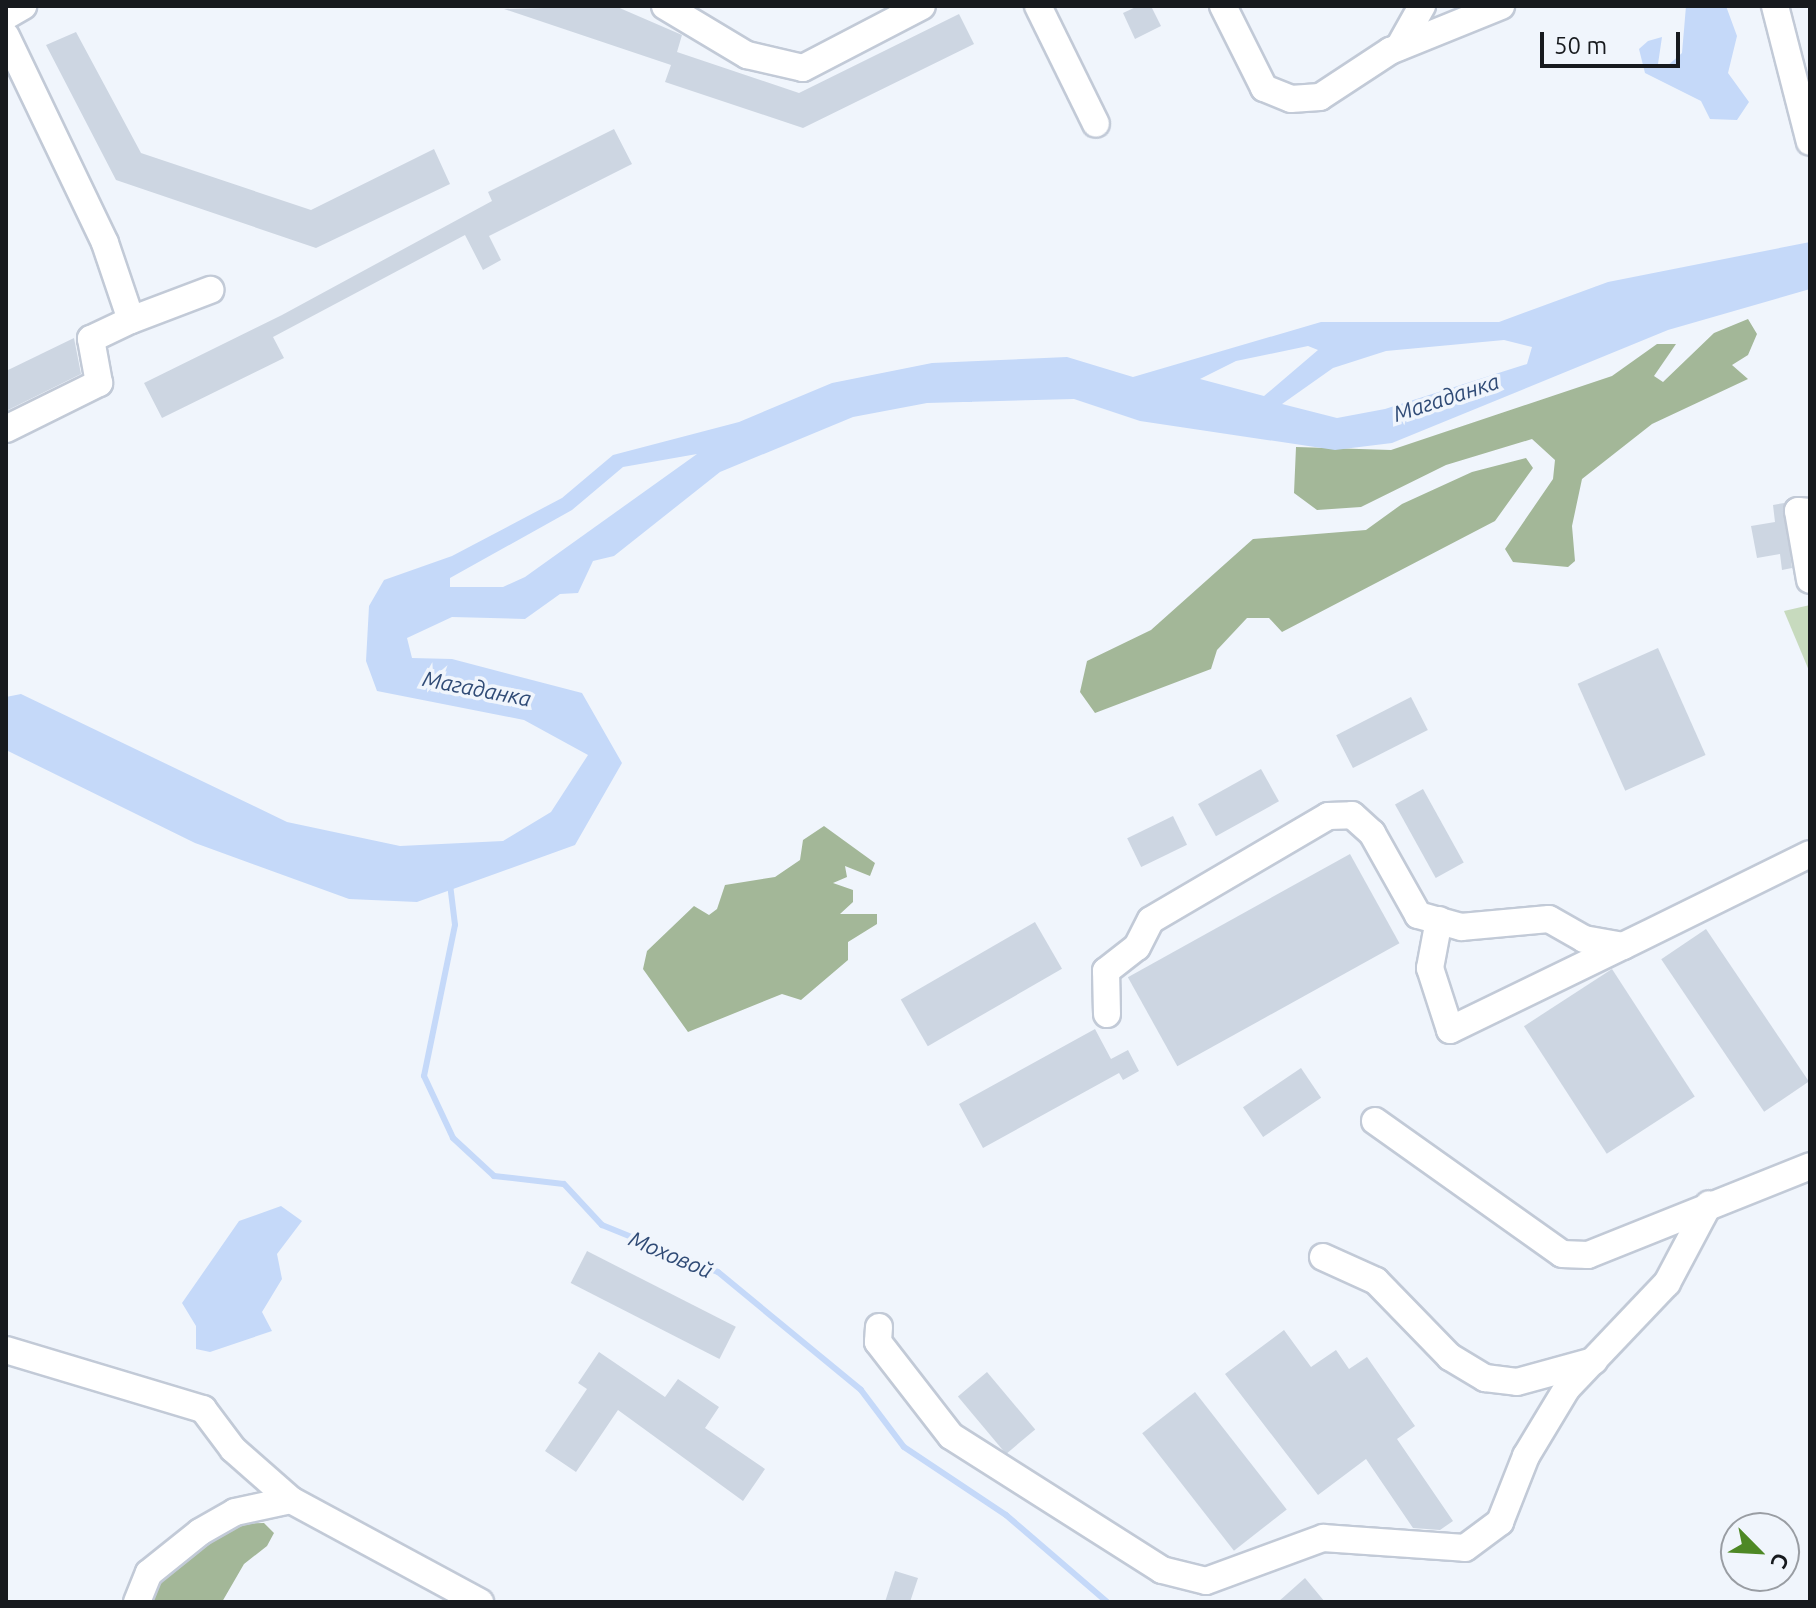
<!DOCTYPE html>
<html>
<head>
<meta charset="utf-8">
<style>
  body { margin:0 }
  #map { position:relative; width:1816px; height:1608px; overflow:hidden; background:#f0f5fc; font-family:Ubuntu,sans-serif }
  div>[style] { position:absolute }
  .green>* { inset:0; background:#c7dabe }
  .forest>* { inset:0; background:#a3b798 }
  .water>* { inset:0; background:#c5d9f9 }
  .stream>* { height:6px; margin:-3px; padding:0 3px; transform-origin:3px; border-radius:3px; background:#c5d9f9 }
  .building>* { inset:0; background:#cdd6e2; transform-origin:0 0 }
  .roads { filter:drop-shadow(2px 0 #c2cad7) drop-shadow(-2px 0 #c2cad7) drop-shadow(0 2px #c2cad7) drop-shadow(0 -2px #c2cad7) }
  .minor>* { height:26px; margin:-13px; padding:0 13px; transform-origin:13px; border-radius:13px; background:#fff }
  span { translate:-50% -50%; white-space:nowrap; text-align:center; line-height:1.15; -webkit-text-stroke:7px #f0f5fc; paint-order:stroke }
  .water-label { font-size:22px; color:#304b76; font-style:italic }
  .frame { position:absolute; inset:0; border:8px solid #171a1e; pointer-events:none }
  .north { position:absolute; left:1720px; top:1512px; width:80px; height:80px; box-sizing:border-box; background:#f0f5fc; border:2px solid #999da3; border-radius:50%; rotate:114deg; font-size:22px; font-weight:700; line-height:32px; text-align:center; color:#171a1e }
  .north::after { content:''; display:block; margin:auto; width:28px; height:36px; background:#4e8825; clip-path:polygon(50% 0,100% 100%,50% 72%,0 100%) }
  .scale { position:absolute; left:1540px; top:32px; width:140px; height:36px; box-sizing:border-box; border:4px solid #171a1e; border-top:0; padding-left:10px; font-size:24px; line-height:28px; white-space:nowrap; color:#171a1e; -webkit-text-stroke:6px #f0f5fc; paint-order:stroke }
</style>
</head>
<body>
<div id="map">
  <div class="green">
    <i style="clip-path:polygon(1810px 605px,1810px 673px,1784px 611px)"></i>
  </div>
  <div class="forest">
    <i style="clip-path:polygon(1748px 319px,1757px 334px,1748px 355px,1732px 365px,1748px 379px,1652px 424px,1582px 479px,1572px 526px,1575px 561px,1568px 567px,1513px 562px,1505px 549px,1553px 479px,1555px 460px,1532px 439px,1446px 465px,1361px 507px,1317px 510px,1294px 493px,1296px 447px,1391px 450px,1612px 376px,1657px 344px,1676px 344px,1654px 376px,1663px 382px,1714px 333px)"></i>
    <i style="clip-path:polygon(1526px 458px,1533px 468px,1495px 521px,1282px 632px,1269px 618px,1247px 618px,1217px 650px,1211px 669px,1095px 713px,1080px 692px,1087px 661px,1151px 630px,1253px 539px,1366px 530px,1402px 504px,1472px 472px)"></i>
    <i style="clip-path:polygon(824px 826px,875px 863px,870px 876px,845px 866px,847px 877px,833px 883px,853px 890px,853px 902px,840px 914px,877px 914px,877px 924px,848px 942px,848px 960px,801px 1000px,782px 994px,688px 1032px,643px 969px,647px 951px,694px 906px,709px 915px,717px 909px,725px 885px,775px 877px,800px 860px,803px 840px)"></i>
    <i style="clip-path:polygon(264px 1523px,274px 1533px,267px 1546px,244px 1564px,222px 1602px,151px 1602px,165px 1571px,187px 1551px,237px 1524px)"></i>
  </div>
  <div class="water">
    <i style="clip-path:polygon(1686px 6px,1726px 6px,1737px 36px,1728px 73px,1749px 102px,1737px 120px,1710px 119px,1701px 101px,1645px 73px,1639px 49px,1648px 41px,1662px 37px,1658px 64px,1666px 67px,1682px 53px)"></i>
    <i style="clip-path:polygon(evenodd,1810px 242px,1810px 289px,1668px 330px,1392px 443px,1335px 450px,1140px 421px,1074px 399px,927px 403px,853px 417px,720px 472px,614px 556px,593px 561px,578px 593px,560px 594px,525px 619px,452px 617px,407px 638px,412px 658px,452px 659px,582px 693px,622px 763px,575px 845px,417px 902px,349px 899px,195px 843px,6px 750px,6px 697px,21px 694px,287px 822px,400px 846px,503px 841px,551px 812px,588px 755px,524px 720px,377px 691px,366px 661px,369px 606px,384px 580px,452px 556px,562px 498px,613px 455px,739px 422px,832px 383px,932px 363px,1067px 357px,1133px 377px,1321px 322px,1499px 322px,1608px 282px,1810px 242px,1504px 340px,1532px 347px,1527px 364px,1385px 409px,1337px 418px,1282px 404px,1333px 368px,1386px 351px,1504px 340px,1810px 242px,1308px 346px,1318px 350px,1264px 396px,1200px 379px,1236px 361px,1308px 346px,1810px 242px,697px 454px,525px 577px,503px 587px,450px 587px,450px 578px,572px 510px,623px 467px,697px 454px)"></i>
    <i style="clip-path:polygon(281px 1206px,302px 1221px,277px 1254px,282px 1279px,262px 1312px,272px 1331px,210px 1352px,196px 1349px,196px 1326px,182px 1303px,239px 1221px)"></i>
  </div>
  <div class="stream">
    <i style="left:450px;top:884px;width:41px;rotate:83deg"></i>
    <i style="left:455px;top:925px;width:154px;rotate:101.6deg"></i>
    <i style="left:424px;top:1076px;width:68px;rotate:64.9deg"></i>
    <i style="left:453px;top:1138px;width:56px;rotate:42.8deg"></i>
    <i style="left:494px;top:1176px;width:70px;rotate:6.5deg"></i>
    <i style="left:564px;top:1184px;width:56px;rotate:47.2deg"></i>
    <i style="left:602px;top:1225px;width:125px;rotate:22.1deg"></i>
    <i style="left:718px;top:1272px;width:185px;rotate:39.5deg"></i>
    <i style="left:861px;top:1390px;width:71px;rotate:53deg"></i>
    <i style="left:904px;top:1447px;width:123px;rotate:33.7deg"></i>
    <i style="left:1006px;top:1515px;width:133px;rotate:40.7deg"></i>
  </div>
  <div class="building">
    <i style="clip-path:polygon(615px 6px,682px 35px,677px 52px,799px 93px,959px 14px,974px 44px,803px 128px,665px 82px,671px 65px,504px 9px)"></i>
    <i style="clip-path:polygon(1138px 6px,1151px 6px,1161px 26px,1135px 39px,1123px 13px)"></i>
    <i style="clip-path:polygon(76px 32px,141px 153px,311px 210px,434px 149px,450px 184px,316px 248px,116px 180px,46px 45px)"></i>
    <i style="clip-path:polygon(614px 129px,632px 164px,489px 236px,501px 260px,483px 270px,465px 235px,273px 337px,284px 358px,162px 418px,144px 383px,282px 315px,492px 201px,488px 192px)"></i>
    <i style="clip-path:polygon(74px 338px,81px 374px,6px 411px,6px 371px)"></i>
    <i style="clip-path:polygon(1784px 503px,1792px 568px,1782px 570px,1780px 554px,1757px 558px,1751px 526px,1775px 522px,1773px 505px)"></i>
    <i style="left:1658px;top:648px;width:117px;height:88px;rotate:66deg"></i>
    <i style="left:1411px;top:697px;width:37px;height:84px;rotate:63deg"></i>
    <i style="left:1261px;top:769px;width:37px;height:72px;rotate:61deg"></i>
    <i style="left:1423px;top:789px;width:84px;height:32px;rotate:61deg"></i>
    <i style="left:1173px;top:816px;width:32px;height:51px;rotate:64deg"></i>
    <i style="left:1350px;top:854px;width:102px;height:254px;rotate:61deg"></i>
    <i style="left:1035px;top:922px;width:54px;height:155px;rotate:60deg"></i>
    <i style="left:1706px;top:929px;width:184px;height:54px;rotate:56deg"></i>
    <i style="left:1612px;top:969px;width:152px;height:105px;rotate:57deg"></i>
    <i style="clip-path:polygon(1095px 1029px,1111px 1059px,1128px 1050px,1139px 1071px,1123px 1080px,1119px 1073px,983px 1148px,959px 1104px)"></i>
    <i style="left:1301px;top:1068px;width:36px;height:70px;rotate:56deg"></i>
    <i style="left:587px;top:1251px;width:167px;height:36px;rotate:27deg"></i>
    <i style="clip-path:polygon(1284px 1330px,1311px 1367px,1336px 1350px,1349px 1369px,1367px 1357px,1415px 1426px,1397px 1439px,1453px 1521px,1440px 1530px,1413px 1528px,1366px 1459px,1318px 1495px,1225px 1374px)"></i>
    <i style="clip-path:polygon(599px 1352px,665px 1397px,678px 1379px,719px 1407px,705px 1428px,765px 1469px,743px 1501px,618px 1410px,576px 1472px,545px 1451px,587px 1389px,578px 1383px)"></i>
    <i style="left:987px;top:1372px;width:75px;height:38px;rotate:50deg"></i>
    <i style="left:1195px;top:1392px;width:149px;height:67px;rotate:52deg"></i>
    <i style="clip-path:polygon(895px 1571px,918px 1578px,910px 1602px,885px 1602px)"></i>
    <i style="clip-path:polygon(1305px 1578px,1325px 1602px,1278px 1602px)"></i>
  </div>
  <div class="roads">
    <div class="minor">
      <i style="left:665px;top:6px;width:96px;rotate:30.9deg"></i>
      <i style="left:747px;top:55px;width:57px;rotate:13.1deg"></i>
      <i style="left:803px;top:68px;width:134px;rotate:-27.5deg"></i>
      <i style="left:1038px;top:6px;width:131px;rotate:63.8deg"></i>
      <i style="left:1223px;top:6px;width:92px;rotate:63.4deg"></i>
      <i style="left:1264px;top:88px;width:29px;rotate:22deg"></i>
      <i style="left:1291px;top:99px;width:29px;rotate:-4deg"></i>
      <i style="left:1320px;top:97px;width:84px;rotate:-33.3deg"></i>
      <i style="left:1390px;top:51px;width:120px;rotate:-22.1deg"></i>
      <i style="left:1775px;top:6px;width:140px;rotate:75.6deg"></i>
      <i style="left:6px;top:16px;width:20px;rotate:-30deg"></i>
      <i style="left:6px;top:36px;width:229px;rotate:64.4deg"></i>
      <i style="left:105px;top:243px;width:81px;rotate:71.3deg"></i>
      <i style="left:131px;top:320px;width:85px;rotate:-20.8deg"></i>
      <i style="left:1399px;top:47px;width:47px;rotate:-60.7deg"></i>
      <i style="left:6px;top:429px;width:104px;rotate:-26.3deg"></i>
      <i style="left:99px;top:383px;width:45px;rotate:-100.3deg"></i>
      <i style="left:91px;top:339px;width:44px;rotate:-25.4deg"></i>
      <i style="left:1810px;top:512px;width:12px;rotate:-175deg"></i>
      <i style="left:1798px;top:511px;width:70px;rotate:80.1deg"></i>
      <i style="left:1439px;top:920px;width:49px;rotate:100.6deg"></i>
      <i style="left:1430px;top:968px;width:65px;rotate:72.1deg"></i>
      <i style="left:1450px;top:1030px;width:192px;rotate:-25.9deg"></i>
      <i style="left:1107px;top:1014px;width:43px;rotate:-91.3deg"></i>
      <i style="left:1106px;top:971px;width:39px;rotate:-38deg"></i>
      <i style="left:1137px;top:947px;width:30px;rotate:-63deg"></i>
      <i style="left:1151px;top:920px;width:205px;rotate:-30.4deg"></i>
      <i style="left:1328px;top:816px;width:24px;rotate:-2deg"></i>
      <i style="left:1352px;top:815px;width:27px;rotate:42deg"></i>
      <i style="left:1372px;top:833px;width:94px;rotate:60.7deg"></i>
      <i style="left:1418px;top:915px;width:45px;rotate:15.6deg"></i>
      <i style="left:1461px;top:927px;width:88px;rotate:-5.2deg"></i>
      <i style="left:1549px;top:919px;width:40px;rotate:29.7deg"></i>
      <i style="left:1584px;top:939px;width:40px;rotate:10deg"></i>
      <i style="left:1623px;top:946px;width:208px;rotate:-26.2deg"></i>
      <i style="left:1375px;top:1121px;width:229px;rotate:35.4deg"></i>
      <i style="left:1562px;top:1254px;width:26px;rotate:2deg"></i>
      <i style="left:1588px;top:1255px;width:239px;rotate:-21.8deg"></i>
      <i style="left:1323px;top:1257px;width:58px;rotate:24.4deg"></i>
      <i style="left:1376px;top:1281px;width:106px;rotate:45.8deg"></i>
      <i style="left:1450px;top:1357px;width:41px;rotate:31deg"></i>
      <i style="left:1485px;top:1378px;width:32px;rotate:7deg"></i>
      <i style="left:1517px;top:1382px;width:80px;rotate:-15.3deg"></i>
      <i style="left:879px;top:1327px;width:15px;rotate:94deg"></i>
      <i style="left:878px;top:1342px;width:119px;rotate:52.2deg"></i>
      <i style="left:951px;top:1436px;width:250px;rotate:32.4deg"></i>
      <i style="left:1162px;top:1570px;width:45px;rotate:14deg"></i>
      <i style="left:1206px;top:1581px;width:125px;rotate:-20.2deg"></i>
      <i style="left:1323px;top:1538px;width:142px;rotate:4deg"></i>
      <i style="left:1465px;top:1548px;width:44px;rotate:-36.6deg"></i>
      <i style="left:1500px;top:1522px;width:71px;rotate:-68.5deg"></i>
      <i style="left:1526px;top:1456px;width:79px;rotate:-58.9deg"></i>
      <i style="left:1567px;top:1388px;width:145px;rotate:-46.4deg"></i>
      <i style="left:1667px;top:1283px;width:89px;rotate:-62deg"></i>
      <i style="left:6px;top:1350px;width:206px;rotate:16.7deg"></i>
      <i style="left:203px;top:1409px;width:50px;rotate:53.1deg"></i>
      <i style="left:233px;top:1449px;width:77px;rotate:41.3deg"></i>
      <i style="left:291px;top:1500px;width:215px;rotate:28.4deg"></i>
      <i style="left:137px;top:1602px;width:31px;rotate:-68deg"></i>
      <i style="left:149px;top:1573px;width:65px;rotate:-38.8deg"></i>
      <i style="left:200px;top:1532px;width:40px;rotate:-29.7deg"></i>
      <i style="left:235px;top:1512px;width:57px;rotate:-12.1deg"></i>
    </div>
  </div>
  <div class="water-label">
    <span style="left:1446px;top:397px;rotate:-18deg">Магаданка</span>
    <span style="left:477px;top:688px;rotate:11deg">Магаданка</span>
    <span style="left:671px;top:1254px;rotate:23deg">Моховой</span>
  </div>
  <div class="frame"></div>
  <div class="north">С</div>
  <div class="scale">50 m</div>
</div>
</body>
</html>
